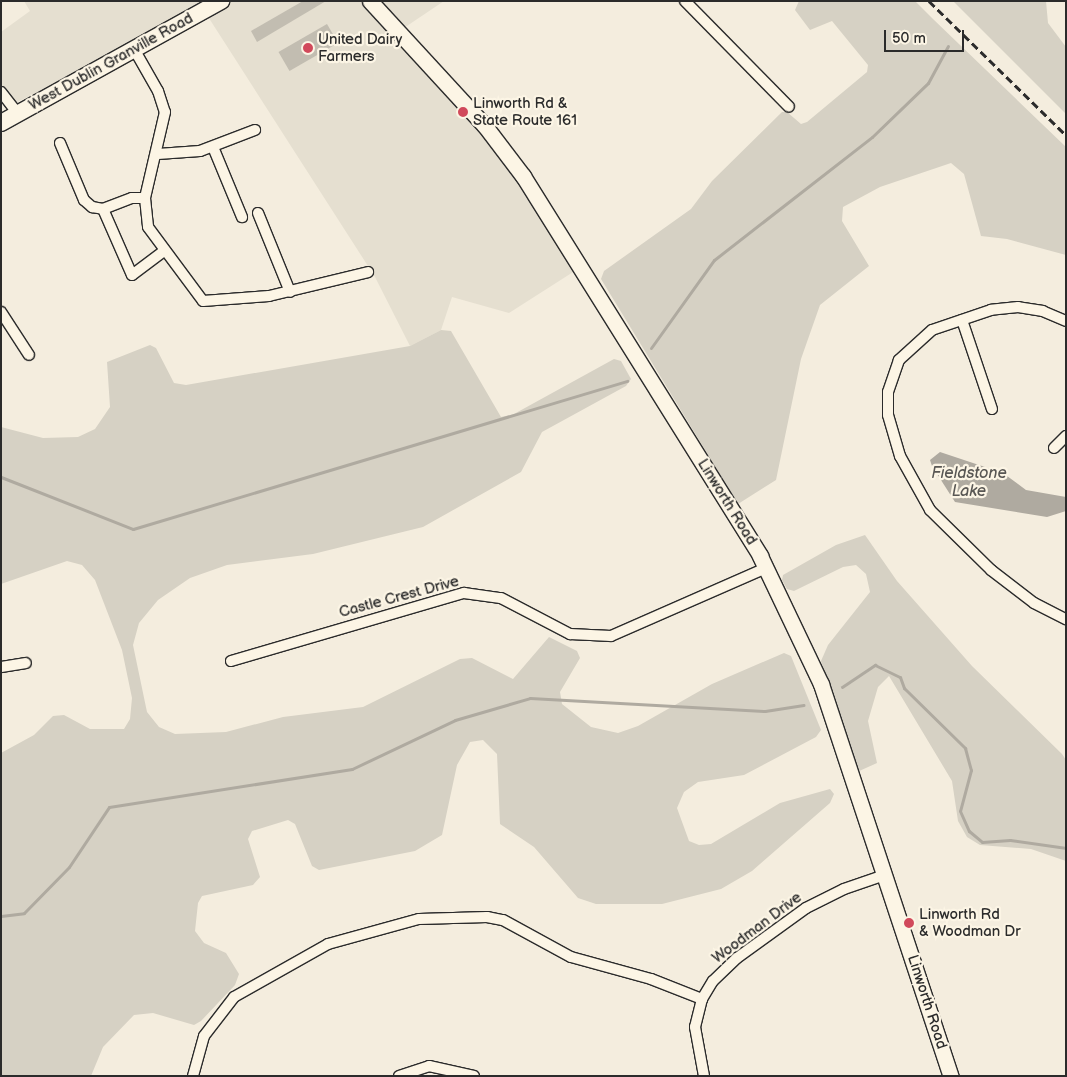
<!DOCTYPE html>
<html>
<head>
<meta charset="utf-8">
<style>
  body { margin:0 }
  #map { position:relative; width:1067px; height:1077px; overflow:hidden; background:#f4edde; font-family:"Balsamiq Sans",sans-serif }
  div>[style] { position:absolute }
  .built>* { inset:0; background:#e5dfd0 }
  .green>* { inset:0; background:#d6d1c4 }
  .water>* { inset:0; background:#afaaa0 }
  .stream>* { height:3px; margin:-1.5px; padding:0 1.5px; transform-origin:1.5px; border-radius:1.5px; background:#afaaa0 }
  .building>* { inset:0; background:#c2bdb1; transform-origin:0 0 }
  .roads { filter:drop-shadow(1px 0 #2b2b2b) drop-shadow(-1px 0 #2b2b2b) drop-shadow(0 1px #2b2b2b) drop-shadow(0 -1px #2b2b2b) }
  .minor>* { height:10px; margin:-5px; padding:0 5px; transform-origin:5px; border-radius:5px; background:#fcf5e5 }
  .secondary>* { height:15px; margin:-7.5px; padding:0 7.5px; transform-origin:7.5px; border-radius:7.5px; background:#fcf5e5 }
  .primary>* { height:16px; margin:-8px; padding:0 8px; transform-origin:8px; border-radius:8px; background:#fcf5e5 }
  .rail>* { height:3px; margin-top:-1.5px; transform-origin:0; background:repeating-linear-gradient(90deg,#2b2b2b 0 8px,transparent 0 12px) }
  .dots>* { width:14px; height:14px; translate:-50% -50%; box-sizing:border-box; border:2px solid #fcf5e5; border-radius:50% }
  span { translate:-50% -50%; white-space:nowrap; text-align:center; line-height:1.15; -webkit-text-stroke:4.5px #fcf5e5; paint-order:stroke }
  .poi-label { font-size:15px; color:#2b2b2b }
  .left { translate:0 -50%; text-align:left }
  .street-label { font-size:15px; color:#2b2b2b }
  .water-label { font-size:16px; color:#595754; font-style:italic }
  .frame { position:absolute; inset:0; border:2px solid #2b2b2b; pointer-events:none }
  .scale { position:absolute; left:884px; top:30px; width:80px; height:22px; box-sizing:border-box; border:2px solid #2b2b2b; border-top:0; padding-left:6px; font-size:15px; line-height:18px; white-space:nowrap; color:#2b2b2b; -webkit-text-stroke:4px #fcf5e5; paint-order:stroke }
</style>
</head>
<body>
<div id="map">
  <div class="built">
    <i style="clip-path:polygon(24px 1px,444px 1px,398px 32px,456px 94px,581px 267px,509px 313px,452px 297px,441px 330px,410px 346px,375px 277px,205px 12px,11px 105px,1px 93px,1px 32px,30px 11px)"></i>
  </div>
  <div class="green">
    <i style="clip-path:polygon(799px 1px,915px 1px,933px 19px,1066px 147px,1066px 255px,1007px 239px,981px 236px,964px 174px,951px 163px,880px 187px,843px 207px,842px 221px,869px 266px,820px 305px,801px 359px,776px 480px,738px 504px,601px 279px,604px 271px,691px 209px,712px 181px,782px 112px,787px 112px,801px 124px,807px 122px,867px 72px,868px 65px,832px 21px,810px 30px,795px 10px)"></i>
    <i style="clip-path:polygon(953px 1px,1046px 1px,1048px 23px,1066px 47px,1066px 114px)"></i>
    <i style="clip-path:polygon(441px 330px,451px 331px,501px 417px,514px 414px,614px 359px,621px 361px,631px 379px,626px 386px,542px 432px,521px 472px,423px 527px,313px 554px,227px 565px,190px 578px,158px 600px,139px 623px,133px 645px,147px 712px,159px 727px,175px 734px,226px 732px,283px 717px,363px 707px,460px 659px,472px 658px,513px 679px,549px 637px,577px 651px,580px 658px,560px 692px,562px 704px,591px 727px,618px 733px,638px 726px,712px 684px,784px 653px,791px 656px,821px 730px,816px 737px,744px 775px,698px 782px,684px 792px,677px 808px,689px 841px,699px 845px,711px 844px,780px 803px,830px 789px,834px 794px,830px 803px,752px 871px,721px 889px,662px 904px,596px 904px,578px 898px,534px 847px,500px 824px,497px 754px,483px 740px,470px 742px,457px 765px,442px 835px,415px 851px,319px 870px,312px 866px,295px 824px,288px 820px,252px 831px,248px 839px,260px 877px,253px 885px,202px 896px,198px 903px,195px 931px,204px 943px,226px 953px,239px 974px,235px 985px,201px 1021px,194px 1025px,153px 1013px,134px 1015px,103px 1047px,91px 1076px,1px 1076px,1px 753px,34px 735px,53px 716px,64px 715px,90px 729px,124px 729px,130px 719px,132px 698px,122px 650px,95px 580px,82px 565px,67px 561px,1px 584px,1px 427px,43px 438px,78px 437px,95px 429px,110px 407px,107px 362px,150px 345px,156px 348px,174px 383px,186px 385px,410px 346px)"></i>
    <i style="clip-path:polygon(865px 535px,897px 581px,972px 666px,1062px 754px,1066px 760px,1066px 861px,1031px 849px,980px 845px,967px 837px,958px 821px,952px 781px,889px 676px,878px 687px,868px 721px,877px 763px,857px 772px,821px 661px,828px 645px,870px 592px,866px 574px,856px 565px,843px 567px,794px 591px,787px 589px,782px 580px,783px 575px,836px 545px)"></i>
  </div>
  <div class="water">
    <i style="clip-path:polygon(940px 452px,1003px 473px,1026px 490px,1066px 497px,1066px 511px,1047px 517px,955px 502px,932px 466px,930px 460px)"></i>
  </div>
  <div class="stream">
    <i style="left:651px;top:348px;width:108px;rotate:-54.4deg"></i>
    <i style="left:714px;top:260px;width:200px;rotate:-37.9deg"></i>
    <i style="left:872px;top:137px;width:78px;rotate:-44deg"></i>
    <i style="left:928px;top:83px;width:42px;rotate:-61.6deg"></i>
    <i style="left:1px;top:477px;width:142px;rotate:21.5deg"></i>
    <i style="left:133px;top:529px;width:516px;rotate:-16.68deg"></i>
    <i style="left:842px;top:687px;width:40px;rotate:-34deg"></i>
    <i style="left:875px;top:665px;width:28px;rotate:26deg"></i>
    <i style="left:900px;top:677px;width:12px;rotate:70deg"></i>
    <i style="left:904px;top:688px;width:86px;rotate:44.5deg"></i>
    <i style="left:965px;top:748px;width:23px;rotate:75deg"></i>
    <i style="left:971px;top:770px;width:42px;rotate:105deg"></i>
    <i style="left:960px;top:811px;width:22px;rotate:66deg"></i>
    <i style="left:969px;top:831px;width:17px;rotate:40deg"></i>
    <i style="left:982px;top:842px;width:28px;rotate:-4deg"></i>
    <i style="left:1010px;top:840px;width:57px;rotate:8.1deg"></i>
    <i style="left:1px;top:916px;width:23px;rotate:-7deg"></i>
    <i style="left:24px;top:913px;width:64px;rotate:-45.6deg"></i>
    <i style="left:69px;top:867px;width:72px;rotate:-56.3deg"></i>
    <i style="left:109px;top:807px;width:246px;rotate:-8.9deg"></i>
    <i style="left:352px;top:769px;width:114px;rotate:-25.4deg"></i>
    <i style="left:455px;top:720px;width:78px;rotate:-16.3deg"></i>
    <i style="left:530px;top:698px;width:235px;rotate:3.2deg"></i>
    <i style="left:765px;top:711px;width:39px;rotate:-9deg"></i>
  </div>
  <div class="building">
    <i style="clip-path:polygon(303px 1px,326px 1px,257px 42px,251px 31px)"></i>
    <i style="left:327px;top:24px;width:22px;height:56px;rotate:60deg"></i>
  </div>
  <div class="roads">
    <div class="minor">
      <i style="left:685px;top:1px;width:148px;rotate:45.5deg"></i>
      <i style="left:134px;top:49px;width:48px;rotate:60.3deg"></i>
      <i style="left:158px;top:91px;width:22px;rotate:72deg"></i>
      <i style="left:165px;top:112px;width:88px;rotate:103.1deg"></i>
      <i style="left:145px;top:198px;width:29px;rotate:84deg"></i>
      <i style="left:148px;top:227px;width:92px;rotate:53.4deg"></i>
      <i style="left:203px;top:301px;width:66px;rotate:-4.3deg"></i>
      <i style="left:269px;top:296px;width:102px;rotate:-13.6deg"></i>
      <i style="left:1px;top:92px;width:28px;rotate:52deg"></i>
      <i style="left:60px;top:143px;width:62px;rotate:67.2deg"></i>
      <i style="left:84px;top:200px;width:11px;rotate:41deg"></i>
      <i style="left:92px;top:207px;width:11px;rotate:10deg"></i>
      <i style="left:103px;top:209px;width:31px;rotate:-21deg"></i>
      <i style="left:132px;top:198px;width:13px"></i>
      <i style="left:213px;top:147px;width:76px;rotate:67.5deg"></i>
      <i style="left:158px;top:154px;width:42px;rotate:-4.1deg"></i>
      <i style="left:200px;top:151px;width:59px;rotate:-20.9deg"></i>
      <i style="left:103px;top:209px;width:72px;rotate:66.3deg"></i>
      <i style="left:132px;top:275px;width:40px;rotate:-37deg"></i>
      <i style="left:258px;top:213px;width:85px;rotate:67.9deg"></i>
      <i style="left:1px;top:312px;width:51px;rotate:56.9deg"></i>
      <i style="left:962px;top:320px;width:94px;rotate:71.4deg"></i>
      <i style="left:1066px;top:321px;width:25px;rotate:-157deg"></i>
      <i style="left:1043px;top:311px;width:25px;rotate:-171deg"></i>
      <i style="left:1018px;top:307px;width:27px;rotate:174deg"></i>
      <i style="left:991px;top:310px;width:62px;rotate:161.3deg"></i>
      <i style="left:932px;top:330px;width:45px;rotate:137.7deg"></i>
      <i style="left:899px;top:360px;width:34px;rotate:109deg"></i>
      <i style="left:888px;top:392px;width:23px;rotate:90deg"></i>
      <i style="left:888px;top:415px;width:43px;rotate:73.7deg"></i>
      <i style="left:900px;top:456px;width:62px;rotate:60.9deg"></i>
      <i style="left:930px;top:510px;width:86px;rotate:44.5deg"></i>
      <i style="left:991px;top:570px;width:54px;rotate:37.5deg"></i>
      <i style="left:1034px;top:603px;width:36px;rotate:27deg"></i>
      <i style="left:1054px;top:448px;width:17px;rotate:-45deg"></i>
      <i style="left:231px;top:661px;width:243px;rotate:-16.3deg"></i>
      <i style="left:464px;top:593px;width:37px;rotate:8deg"></i>
      <i style="left:501px;top:598px;width:78px;rotate:27.6deg"></i>
      <i style="left:570px;top:634px;width:41px;rotate:2.8deg"></i>
      <i style="left:611px;top:636px;width:169px;rotate:-23.7deg"></i>
      <i style="left:1px;top:667px;width:25px;rotate:-9deg"></i>
      <i style="left:193px;top:1076px;width:41px;rotate:-74.6deg"></i>
      <i style="left:204px;top:1036px;width:49px;rotate:-52.4deg"></i>
      <i style="left:234px;top:997px;width:108px;rotate:-29.4deg"></i>
      <i style="left:328px;top:944px;width:94px;rotate:-15.4deg"></i>
      <i style="left:419px;top:919px;width:68px;rotate:-1.7deg"></i>
      <i style="left:487px;top:917px;width:16px;rotate:11deg"></i>
      <i style="left:503px;top:920px;width:77px;rotate:28.6deg"></i>
      <i style="left:571px;top:957px;width:83px;rotate:15.4deg"></i>
      <i style="left:651px;top:979px;width:55px;rotate:21.4deg"></i>
      <i style="left:399px;top:1076px;width:32px;rotate:-18deg"></i>
      <i style="left:429px;top:1066px;width:46px;rotate:12.5deg"></i>
      <i style="left:704px;top:1076px;width:50px;rotate:-100.4deg"></i>
      <i style="left:695px;top:1027px;width:29px;rotate:-76deg"></i>
      <i style="left:702px;top:999px;width:21px;rotate:-59deg"></i>
      <i style="left:713px;top:981px;width:33px;rotate:-44deg"></i>
      <i style="left:737px;top:958px;width:85px;rotate:-35.9deg"></i>
      <i style="left:806px;top:908px;width:42px;rotate:-26.6deg"></i>
      <i style="left:844px;top:889px;width:43px;rotate:-18.9deg"></i>
    </div>
    <div class="secondary">
      <i style="left:370px;top:1px;width:170px;rotate:47.4deg"></i>
      <i style="left:485px;top:126px;width:63px;rotate:52.8deg"></i>
      <i style="left:523px;top:176px;width:448px;rotate:58deg"></i>
      <i style="left:760px;top:556px;width:142px;rotate:64.5deg"></i>
      <i style="left:821px;top:684px;width:413px;rotate:71.7deg"></i>
    </div>
    <div class="primary">
      <i style="left:1px;top:123px;width:252px;rotate:-29deg"></i>
    </div>
  </div>
  <div class="rail">
    <i style="left:929px;top:1px;width:192px;rotate:44.4deg"></i>
  </div>
  <div class="dots">
    <i style="left:308px;top:48px;background:#d1495b"></i>
    <i style="left:463px;top:112px;background:#d1495b"></i>
    <i style="left:909px;top:923px;background:#d1495b"></i>
  </div>
  <div class="poi-label">
    <span class="left" style="left:318px;top:48px">United Dairy<br>Farmers</span>
    <span class="left" style="left:473px;top:112px">Linworth Rd &amp;<br>State Route 161</span>
    <span class="left" style="left:919px;top:923px">Linworth Rd<br>&amp; Woodman Dr</span>
  </div>
  <div class="street-label">
    <span style="left:111px;top:62px;rotate:-29deg">West Dublin Granville Road</span>
    <span style="left:727px;top:502px;rotate:58deg">Linworth Road</span>
    <span style="left:399px;top:597px;rotate:-15deg">Castle Crest Drive</span>
    <span style="left:757px;top:928px;rotate:-37deg">Woodman Drive</span>
    <span style="left:927px;top:1002px;rotate:72deg">Linworth Road</span>
  </div>
  <div class="water-label">
    <span style="left:969px;top:483px">Fieldstone<br>Lake</span>
  </div>
  <div class="frame"></div>
  <div class="scale">50 m</div>
</div>
</body>
</html>
